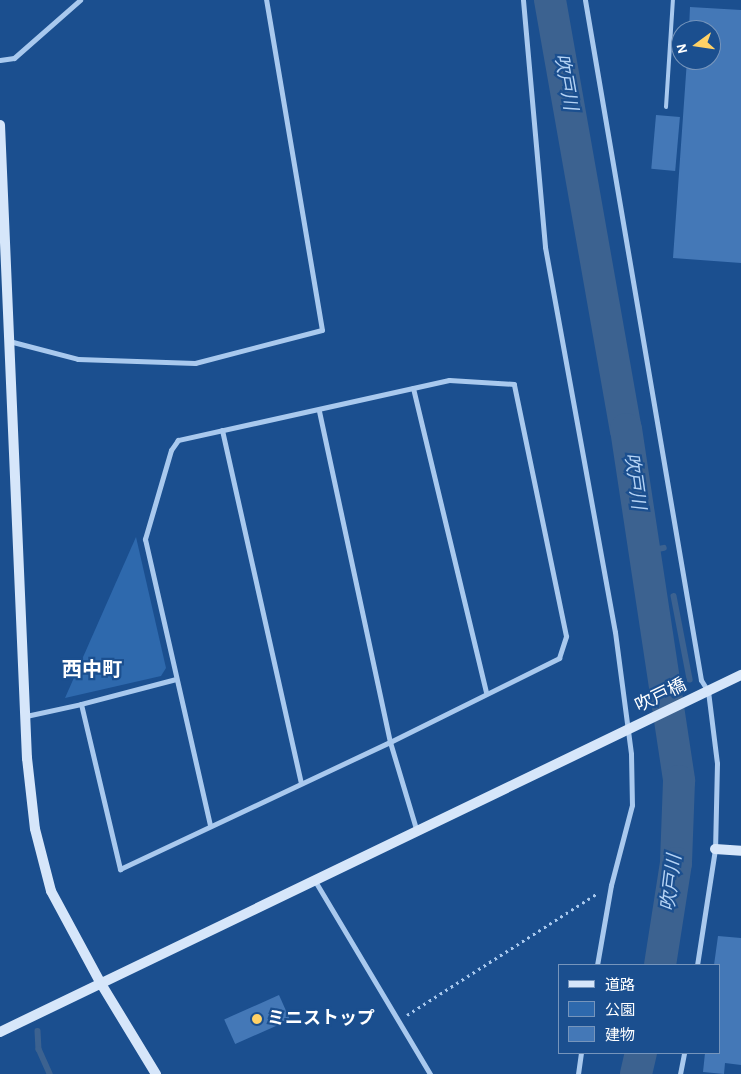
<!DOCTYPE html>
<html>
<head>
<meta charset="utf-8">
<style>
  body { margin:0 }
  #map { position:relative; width:741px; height:1074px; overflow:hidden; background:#1b4f8f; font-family:"Alegreya Sans","Noto Sans JP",sans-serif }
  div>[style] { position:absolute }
  .green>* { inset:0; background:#2e69ad }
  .stream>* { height:5.5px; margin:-2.75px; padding:0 2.75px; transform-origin:2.75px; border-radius:2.75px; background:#3c6290 }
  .river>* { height:32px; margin:-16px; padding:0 16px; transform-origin:16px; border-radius:16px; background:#3c6290 }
  .building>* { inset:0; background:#4478b7; transform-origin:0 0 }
  .path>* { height:3px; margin-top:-1.5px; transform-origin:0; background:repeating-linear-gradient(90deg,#a9c9ee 0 2.5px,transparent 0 6.5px) }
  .lane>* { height:4px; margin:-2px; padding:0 2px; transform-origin:2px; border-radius:2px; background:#a9c9ee }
  .street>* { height:5px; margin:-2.5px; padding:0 2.5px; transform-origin:2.5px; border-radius:2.5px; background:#a9c9ee }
  .secondary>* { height:10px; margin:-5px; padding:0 5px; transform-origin:5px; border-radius:5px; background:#d6e6fa }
  .dots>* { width:14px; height:14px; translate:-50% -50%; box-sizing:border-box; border:2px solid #1b4f8f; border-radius:50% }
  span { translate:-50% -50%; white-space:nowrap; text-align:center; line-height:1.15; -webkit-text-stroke:4.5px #1b4f8f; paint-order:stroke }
  .street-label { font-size:18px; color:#fff }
  .poi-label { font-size:18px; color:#fff; font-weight:700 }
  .left { translate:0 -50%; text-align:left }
  .water-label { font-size:19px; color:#b5d3f5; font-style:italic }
  .quarter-label { font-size:20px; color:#fff; font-weight:700 }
  .legend { position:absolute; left:558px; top:964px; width:162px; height:90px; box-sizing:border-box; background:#1b4f8f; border:1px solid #7695bc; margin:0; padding:6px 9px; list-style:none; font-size:15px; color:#fff }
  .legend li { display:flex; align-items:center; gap:10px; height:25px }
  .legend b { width:25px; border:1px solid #7695bc }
  .north { position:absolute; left:671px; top:20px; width:50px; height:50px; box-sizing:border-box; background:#1b4f8f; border:1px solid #7695bc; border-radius:50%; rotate:256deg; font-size:14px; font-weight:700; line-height:20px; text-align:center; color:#fff }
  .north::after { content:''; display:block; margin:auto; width:18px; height:22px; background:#ffd166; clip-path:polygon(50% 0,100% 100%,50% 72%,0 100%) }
</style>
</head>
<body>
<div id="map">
  <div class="green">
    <i style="clip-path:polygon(136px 537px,166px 668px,161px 676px,65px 698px)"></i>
  </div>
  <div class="stream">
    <i style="left:643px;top:552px;width:21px;rotate:-11deg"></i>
    <i style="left:674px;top:596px;width:85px;rotate:79.1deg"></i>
    <i style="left:38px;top:1031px;width:18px;rotate:87deg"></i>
    <i style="left:39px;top:1049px;width:27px;rotate:66deg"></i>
  </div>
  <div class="river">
    <i style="left:550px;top:0;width:436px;rotate:80deg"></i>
    <i style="left:626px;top:429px;width:356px;rotate:81.4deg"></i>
    <i style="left:679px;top:781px;width:82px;rotate:92.1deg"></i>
    <i style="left:676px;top:863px;width:103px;rotate:98.9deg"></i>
    <i style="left:636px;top:1074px;width:22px;rotate:-77deg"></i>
  </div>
  <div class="building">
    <i style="clip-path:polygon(690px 7px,741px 10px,741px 263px,673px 258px,687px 60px,711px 60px,711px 30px,689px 30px)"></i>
    <i style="left:656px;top:115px;width:24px;height:54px;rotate:5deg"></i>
    <i style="clip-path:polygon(718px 936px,741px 938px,741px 1065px,725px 1063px,724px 1074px,703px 1072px,705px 1053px,720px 1053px,720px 965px,714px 965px)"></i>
    <i style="left:279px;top:995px;width:27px;height:60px;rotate:66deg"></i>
  </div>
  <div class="path">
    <i style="left:407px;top:1015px;width:227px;rotate:-32.6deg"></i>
  </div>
  <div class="lane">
    <i style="left:666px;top:107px;width:107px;rotate:-86.3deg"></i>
  </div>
  <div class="street">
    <i style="left:523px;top:0;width:248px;rotate:84.9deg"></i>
    <i style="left:545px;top:247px;width:391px;rotate:79.7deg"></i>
    <i style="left:615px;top:632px;width:123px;rotate:82.5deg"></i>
    <i style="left:631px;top:754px;width:51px;rotate:88.9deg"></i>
    <i style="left:632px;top:805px;width:83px;rotate:104.7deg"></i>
    <i style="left:611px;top:885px;width:81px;rotate:99.9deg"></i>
    <i style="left:585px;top:0;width:690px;rotate:80.32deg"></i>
    <i style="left:701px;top:680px;width:13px;rotate:58deg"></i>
    <i style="left:708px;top:691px;width:73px;rotate:82.9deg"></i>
    <i style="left:717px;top:763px;width:86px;rotate:91.3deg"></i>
    <i style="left:715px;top:849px;width:117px;rotate:98.8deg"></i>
    <i style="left:0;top:60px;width:14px;rotate:-8deg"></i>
    <i style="left:14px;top:58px;width:88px;rotate:-41.3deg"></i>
    <i style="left:9px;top:341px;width:71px;rotate:14.6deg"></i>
    <i style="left:78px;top:359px;width:117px;rotate:2deg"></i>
    <i style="left:195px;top:363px;width:131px;rotate:-14.6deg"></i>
    <i style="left:322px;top:330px;width:335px;rotate:-99.6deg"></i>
    <i style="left:413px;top:388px;width:313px;rotate:76.5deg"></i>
    <i style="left:319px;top:411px;width:339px;rotate:77.9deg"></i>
    <i style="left:390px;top:742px;width:94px;rotate:73.3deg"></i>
    <i style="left:222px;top:430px;width:361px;rotate:77.4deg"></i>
    <i style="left:176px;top:679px;width:98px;rotate:165.3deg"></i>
    <i style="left:81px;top:704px;width:170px;rotate:76.7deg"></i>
    <i style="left:120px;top:869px;width:298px;rotate:-25.2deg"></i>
    <i style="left:390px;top:742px;width:189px;rotate:-26.4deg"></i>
    <i style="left:559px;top:658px;width:23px;rotate:-72deg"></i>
    <i style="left:566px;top:636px;width:257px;rotate:-101.7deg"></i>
    <i style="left:514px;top:384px;width:65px;rotate:-176.5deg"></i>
    <i style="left:449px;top:380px;width:278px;rotate:167.5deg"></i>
    <i style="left:178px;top:440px;width:12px;rotate:125deg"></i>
    <i style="left:171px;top:450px;width:93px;rotate:106.3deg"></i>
    <i style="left:145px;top:539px;width:293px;rotate:77.2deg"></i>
    <i style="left:26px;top:716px;width:56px;rotate:-12.3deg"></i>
    <i style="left:315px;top:881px;width:225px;rotate:59.2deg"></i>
    <i style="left:578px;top:1074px;width:21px;rotate:-82deg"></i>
    <i style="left:680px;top:1074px;width:21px;rotate:-79deg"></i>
  </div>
  <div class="secondary">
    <i style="left:0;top:125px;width:634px;rotate:87.56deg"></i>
    <i style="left:27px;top:758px;width:71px;rotate:83.6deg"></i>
    <i style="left:35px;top:829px;width:64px;rotate:75.5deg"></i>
    <i style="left:51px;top:891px;width:103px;rotate:61.7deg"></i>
    <i style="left:100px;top:982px;width:108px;rotate:58.7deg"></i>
    <i style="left:715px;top:849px;width:26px;rotate:4deg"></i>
    <i style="left:0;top:1032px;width:823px;rotate:-25.72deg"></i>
  </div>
  <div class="dots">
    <i style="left:257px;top:1019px;background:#ffd166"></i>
  </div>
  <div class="street-label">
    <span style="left:661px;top:696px;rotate:-26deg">吹戸橋</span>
  </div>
  <div class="poi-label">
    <span class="left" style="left:267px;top:1019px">ミニストップ</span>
  </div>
  <div class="water-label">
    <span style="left:565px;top:82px;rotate:80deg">吹戸川</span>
    <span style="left:634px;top:481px;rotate:82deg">吹戸川</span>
    <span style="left:672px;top:883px;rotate:-83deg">吹戸川</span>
  </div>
  <div class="quarter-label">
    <span style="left:92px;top:670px">西中町</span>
  </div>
  <ul class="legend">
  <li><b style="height:6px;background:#d6e6fa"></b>道路</li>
  <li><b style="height:14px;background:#2e69ad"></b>公園</li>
  <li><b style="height:14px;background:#4478b7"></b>建物</li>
  </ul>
  <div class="north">N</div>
</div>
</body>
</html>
